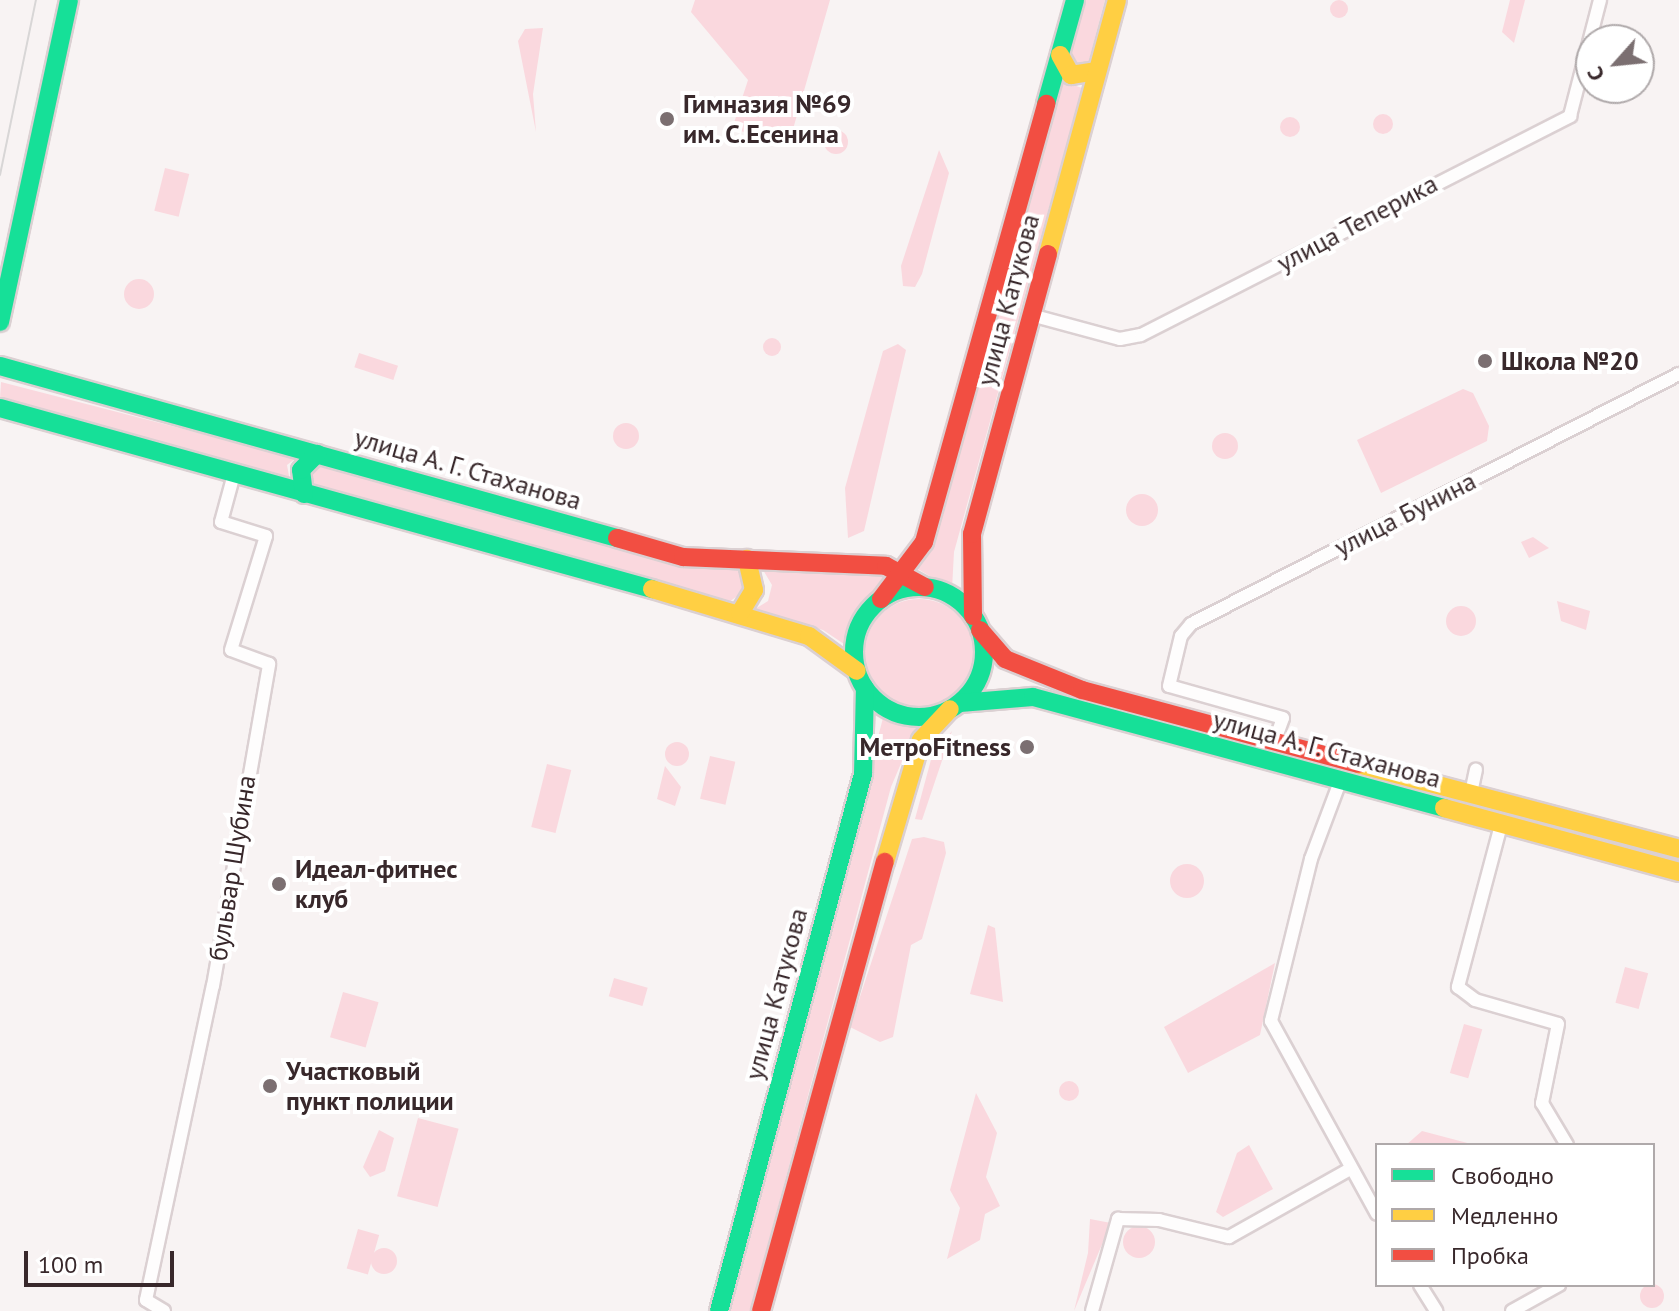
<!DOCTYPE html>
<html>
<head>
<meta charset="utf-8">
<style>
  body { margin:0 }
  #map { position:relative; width:1679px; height:1311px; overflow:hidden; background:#f8f3f3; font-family:"PT Sans",sans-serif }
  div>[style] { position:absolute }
  .green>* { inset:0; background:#fad8de; transform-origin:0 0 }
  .round { border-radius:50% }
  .roads { filter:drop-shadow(2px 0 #dbd0d2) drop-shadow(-2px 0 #dbd0d2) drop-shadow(0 2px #dbd0d2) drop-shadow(0 -2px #dbd0d2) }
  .street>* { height:12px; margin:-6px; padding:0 6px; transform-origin:6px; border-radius:6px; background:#fefdfd }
  .fast>* { height:18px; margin:-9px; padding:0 9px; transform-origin:9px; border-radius:9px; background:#16e098 }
  .fast>.ring { margin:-9px; padding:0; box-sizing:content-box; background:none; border:18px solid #16e098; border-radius:50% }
  .slow>* { height:18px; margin:-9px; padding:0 9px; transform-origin:9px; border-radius:9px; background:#ffcf43 }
  .jam>* { height:18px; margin:-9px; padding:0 9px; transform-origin:9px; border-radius:9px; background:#f24e42 }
  .tram>* { height:2px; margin:-1px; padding:0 1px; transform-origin:1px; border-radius:1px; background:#d8d6d6 }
  .dots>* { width:22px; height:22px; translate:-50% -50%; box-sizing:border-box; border:4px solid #fff; border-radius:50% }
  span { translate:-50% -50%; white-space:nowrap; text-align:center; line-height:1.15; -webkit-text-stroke:8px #fff; paint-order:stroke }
  .poi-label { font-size:26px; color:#38282b; font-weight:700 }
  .left { translate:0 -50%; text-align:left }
  .right { translate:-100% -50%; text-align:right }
  .street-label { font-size:26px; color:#38282b }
  .legend { position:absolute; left:1375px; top:1143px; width:280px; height:144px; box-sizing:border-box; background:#fff; border:2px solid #afa9aa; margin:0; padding:10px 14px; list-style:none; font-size:24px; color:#38282b }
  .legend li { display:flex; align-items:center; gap:16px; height:40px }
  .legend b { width:40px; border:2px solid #afa9aa }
  .north { position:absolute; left:1575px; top:24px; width:80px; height:80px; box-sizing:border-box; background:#fff; border:2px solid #afa9aa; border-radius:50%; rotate:243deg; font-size:22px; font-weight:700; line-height:32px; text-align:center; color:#38282b }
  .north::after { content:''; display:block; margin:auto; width:28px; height:36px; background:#7b6f71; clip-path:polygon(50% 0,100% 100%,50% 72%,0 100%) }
  .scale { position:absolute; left:24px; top:1251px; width:150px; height:36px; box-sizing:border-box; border:4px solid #38282b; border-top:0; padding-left:10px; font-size:24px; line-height:28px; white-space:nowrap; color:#38282b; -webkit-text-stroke:6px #fff; paint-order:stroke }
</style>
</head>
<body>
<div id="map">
  <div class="green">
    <i class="round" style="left:1330px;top:0;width:18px;height:18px"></i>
    <i style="clip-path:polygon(695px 0,830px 0,789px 143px,732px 129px,748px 80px,691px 12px)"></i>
    <i style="clip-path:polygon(1083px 0,1105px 0,1088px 64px,1080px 66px,1068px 56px)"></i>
    <i style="clip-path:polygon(1510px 0,1525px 0,1514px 43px,1502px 32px)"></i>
    <i style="clip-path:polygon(543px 28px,533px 94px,536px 132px,518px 41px,525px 29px)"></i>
    <i style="clip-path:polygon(1062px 81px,1082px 88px,954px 552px,952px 589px,916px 568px,931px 545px)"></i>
    <i class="round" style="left:1373px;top:114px;width:20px;height:20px"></i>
    <i class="round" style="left:1280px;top:117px;width:20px;height:20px"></i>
    <i class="round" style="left:824px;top:130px;width:24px;height:24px"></i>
    <i style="clip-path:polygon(939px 150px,949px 173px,922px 274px,915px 287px,903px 286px,901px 266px)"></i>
    <i style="left:165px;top:168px;width:25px;height:44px;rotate:14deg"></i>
    <i class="round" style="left:124px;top:279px;width:30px;height:30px"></i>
    <i class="round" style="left:763px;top:338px;width:18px;height:18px"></i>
    <i style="clip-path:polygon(898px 344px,906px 350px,864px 531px,848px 538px,845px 488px,883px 351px)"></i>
    <i style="left:359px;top:353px;width:41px;height:15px;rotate:18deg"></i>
    <i style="clip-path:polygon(1px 382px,296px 458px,287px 465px,290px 481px,0 399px)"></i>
    <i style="clip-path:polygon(1463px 389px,1473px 393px,1489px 426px,1487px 441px,1381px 493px,1357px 440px)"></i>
    <i class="round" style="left:613px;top:423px;width:26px;height:26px"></i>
    <i class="round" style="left:1212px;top:433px;width:26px;height:26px"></i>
    <i style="clip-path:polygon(317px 466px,672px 560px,732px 565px,743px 570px,747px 589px,729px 602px,312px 488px,308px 472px)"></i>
    <i class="round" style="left:1126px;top:494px;width:32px;height:32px"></i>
    <i style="clip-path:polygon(1533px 537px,1549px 548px,1529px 558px,1521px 542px)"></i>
    <i style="clip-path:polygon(760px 565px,895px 575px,851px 623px,847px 646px,823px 630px,755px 609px,768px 601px,772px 585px)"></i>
    <i class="round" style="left:865px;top:599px;width:108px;height:108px"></i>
    <i style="clip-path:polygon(1557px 601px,1590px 611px,1586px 630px,1561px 621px)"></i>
    <i class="round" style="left:1446px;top:606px;width:30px;height:30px"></i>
    <i style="clip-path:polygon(883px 718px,916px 728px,891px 787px,750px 1311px,728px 1311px)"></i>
    <i style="clip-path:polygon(952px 731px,922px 820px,915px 819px,932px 756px)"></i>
    <i class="round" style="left:665px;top:742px;width:24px;height:24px"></i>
    <i style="left:710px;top:756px;width:26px;height:44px;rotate:13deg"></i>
    <i style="left:547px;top:764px;width:25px;height:65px;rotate:14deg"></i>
    <i style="clip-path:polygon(665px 766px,681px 787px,675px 806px,657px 799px)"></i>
    <i style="clip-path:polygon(924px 837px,944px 842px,946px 853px,922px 939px,911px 945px,893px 1037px,880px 1042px,850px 1027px,912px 839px)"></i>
    <i class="round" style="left:1170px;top:864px;width:34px;height:34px"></i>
    <i style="clip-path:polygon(988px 925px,995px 928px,1003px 1002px,970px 994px)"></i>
    <i style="clip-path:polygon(1275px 963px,1260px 1035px,1188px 1073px,1164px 1027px)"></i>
    <i style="left:1625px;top:967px;width:24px;height:37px;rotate:15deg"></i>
    <i style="left:614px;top:978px;width:35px;height:19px;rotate:16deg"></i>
    <i style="left:343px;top:992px;width:37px;height:47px;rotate:16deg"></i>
    <i style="left:1464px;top:1024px;width:19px;height:51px;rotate:16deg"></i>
    <i class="round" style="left:1059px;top:1081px;width:20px;height:20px"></i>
    <i style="clip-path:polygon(976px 1093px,997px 1133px,986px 1177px,1000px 1206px,985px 1214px,980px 1240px,947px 1259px,960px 1208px,950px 1190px)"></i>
    <i style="left:418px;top:1118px;width:42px;height:81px;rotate:15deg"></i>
    <i style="clip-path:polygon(379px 1130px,394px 1138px,385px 1171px,370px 1177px,363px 1167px)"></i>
    <i style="clip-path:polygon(1422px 1131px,1475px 1145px,1406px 1145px)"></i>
    <i style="clip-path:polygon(1249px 1145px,1273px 1189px,1223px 1217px,1216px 1212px,1237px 1153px)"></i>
    <i style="clip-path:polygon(1090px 1219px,1111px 1223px,1074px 1311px,1088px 1253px)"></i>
    <i class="round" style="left:1123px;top:1226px;width:32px;height:32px"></i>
    <i style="left:358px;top:1229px;width:22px;height:41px;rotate:16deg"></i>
    <i class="round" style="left:371px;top:1248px;width:26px;height:26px"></i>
    <i class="round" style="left:1640px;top:1284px;width:24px;height:24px"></i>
  </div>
  <div class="roads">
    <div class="street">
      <i style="left:1031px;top:315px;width:92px;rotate:15.1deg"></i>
      <i style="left:1120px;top:339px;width:21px;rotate:-11deg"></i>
      <i style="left:1141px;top:335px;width:482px;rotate:-27deg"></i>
      <i style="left:1570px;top:116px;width:120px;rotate:-75.5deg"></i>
      <i style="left:1275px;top:740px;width:23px;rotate:-70deg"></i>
      <i style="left:1283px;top:718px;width:118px;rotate:-164.3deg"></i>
      <i style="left:1169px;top:686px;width:51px;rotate:-76.5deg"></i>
      <i style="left:1181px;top:636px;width:16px;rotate:-50deg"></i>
      <i style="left:1191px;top:624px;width:548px;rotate:-27.13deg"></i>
      <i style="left:1341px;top:779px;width:85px;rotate:110.6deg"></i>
      <i style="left:1311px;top:859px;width:167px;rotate:103.9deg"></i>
      <i style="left:1271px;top:1021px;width:220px;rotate:61.2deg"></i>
      <i style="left:1471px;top:793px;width:24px;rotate:-78deg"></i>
      <i style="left:1501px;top:825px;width:168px;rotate:104.9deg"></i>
      <i style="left:1458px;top:987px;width:21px;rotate:37deg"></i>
      <i style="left:1475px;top:1000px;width:86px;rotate:16.1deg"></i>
      <i style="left:1558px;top:1024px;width:81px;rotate:101.4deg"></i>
      <i style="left:1542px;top:1103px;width:49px;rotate:59.2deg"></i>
      <i style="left:1420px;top:1285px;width:31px;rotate:58deg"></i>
      <i style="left:164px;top:1311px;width:21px;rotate:-149deg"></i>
      <i style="left:146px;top:1300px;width:321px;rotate:-78deg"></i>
      <i style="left:213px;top:986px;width:327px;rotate:-80.1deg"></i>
      <i style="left:269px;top:664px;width:40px;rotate:-159.8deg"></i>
      <i style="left:231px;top:650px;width:119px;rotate:-72.9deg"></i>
      <i style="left:266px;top:536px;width:47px;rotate:-162.7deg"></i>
      <i style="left:221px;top:522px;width:50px;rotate:-74.8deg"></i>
      <i style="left:1092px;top:1311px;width:96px;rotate:-74.2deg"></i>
      <i style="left:1118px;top:1219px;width:41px;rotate:1.4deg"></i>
      <i style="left:1159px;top:1220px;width:72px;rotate:13.7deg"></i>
      <i style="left:1229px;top:1237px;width:139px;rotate:-29.3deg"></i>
      <i style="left:1512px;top:1311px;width:54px;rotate:-29deg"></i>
    </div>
    <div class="fast">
      <i style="left:1046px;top:104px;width:108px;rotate:-74.4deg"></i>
      <i style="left:0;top:322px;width:329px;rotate:-77.9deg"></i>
      <i style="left:0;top:366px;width:641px;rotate:15.58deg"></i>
      <i style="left:0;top:408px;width:677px;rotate:15.52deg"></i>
      <i style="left:304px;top:494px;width:24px;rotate:-97deg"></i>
      <i style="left:301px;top:470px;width:23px;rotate:-45deg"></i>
      <i class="ring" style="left:854px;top:587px;width:112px;height:112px"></i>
      <i style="left:960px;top:703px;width:73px;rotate:-4.7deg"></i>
      <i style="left:1033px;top:697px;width:426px;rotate:15.1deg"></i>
      <i style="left:719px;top:1311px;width:556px;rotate:-74.99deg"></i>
      <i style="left:863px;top:774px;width:86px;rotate:-88.7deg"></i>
    </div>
    <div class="slow">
      <i style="left:1060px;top:55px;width:23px;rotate:61deg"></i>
      <i style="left:1071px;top:75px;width:25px;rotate:-9deg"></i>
      <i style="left:1048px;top:254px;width:263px;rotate:-74.8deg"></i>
      <i style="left:652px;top:589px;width:164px;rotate:16.7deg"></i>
      <i style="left:809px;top:636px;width:59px;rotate:36.1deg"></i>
      <i style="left:740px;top:613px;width:27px;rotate:-59deg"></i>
      <i style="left:754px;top:590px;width:32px;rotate:-103deg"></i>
      <i style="left:1358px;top:764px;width:332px;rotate:14.8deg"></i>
      <i style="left:1444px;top:808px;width:244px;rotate:15.2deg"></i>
      <i style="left:885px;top:862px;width:127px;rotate:-73.6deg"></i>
      <i style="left:921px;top:740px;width:42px;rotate:-46.9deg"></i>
    </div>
    <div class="jam">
      <i style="left:617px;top:538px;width:69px;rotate:16.1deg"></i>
      <i style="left:683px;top:557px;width:203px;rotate:2.5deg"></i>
      <i style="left:886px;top:566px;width:44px;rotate:28.3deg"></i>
      <i style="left:881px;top:599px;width:71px;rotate:-53deg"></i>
      <i style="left:924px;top:542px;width:455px;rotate:-74.4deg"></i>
      <i style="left:973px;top:616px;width:82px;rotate:-90.7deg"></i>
      <i style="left:972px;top:534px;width:290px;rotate:-74.8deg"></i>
      <i style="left:980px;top:630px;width:38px;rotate:49deg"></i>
      <i style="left:1005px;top:659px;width:83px;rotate:21.9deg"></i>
      <i style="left:1082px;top:690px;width:286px;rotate:15deg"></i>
      <i style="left:761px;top:1311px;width:466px;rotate:-74.6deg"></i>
    </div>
  </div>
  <div class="tram">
    <i style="left:0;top:175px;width:179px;rotate:-78.4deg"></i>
  </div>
  <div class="dots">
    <i style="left:667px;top:119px;background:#7b6f71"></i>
    <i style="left:1485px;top:361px;background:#7b6f71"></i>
    <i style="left:1027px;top:747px;background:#7b6f71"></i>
    <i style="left:279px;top:884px;background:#7b6f71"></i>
    <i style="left:270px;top:1086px;background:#7b6f71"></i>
  </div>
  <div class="poi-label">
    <span class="left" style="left:683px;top:119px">Гимназия №69<br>им. С.Есенина</span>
    <span class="left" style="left:1501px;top:361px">Школа №20</span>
    <span class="right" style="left:1011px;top:747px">МетроFitness</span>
    <span class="left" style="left:295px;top:884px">Идеал-фитнес<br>клуб</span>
    <span class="left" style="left:286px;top:1086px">Участковый<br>пункт полиции</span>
  </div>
  <div class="street-label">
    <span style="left:1357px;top:223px;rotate:-28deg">улица Теперика</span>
    <span style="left:1008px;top:300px;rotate:-75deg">улица Катукова</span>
    <span style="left:468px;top:469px;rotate:16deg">улица А. Г. Стаханова</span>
    <span style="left:1405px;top:514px;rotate:-27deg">улица Бунина</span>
    <span style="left:1327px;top:749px;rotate:15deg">улица А. Г. Стаханова</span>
    <span style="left:232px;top:868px;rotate:-81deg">бульвар Шубина</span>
    <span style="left:776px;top:994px;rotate:-75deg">улица Катукова</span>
  </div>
  <ul class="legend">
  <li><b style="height:10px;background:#16e098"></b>Свободно</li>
  <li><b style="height:10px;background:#ffcf43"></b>Медленно</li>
  <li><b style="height:10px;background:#f24e42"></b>Пробка</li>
  </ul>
  <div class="north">С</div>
  <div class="scale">100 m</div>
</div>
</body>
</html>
